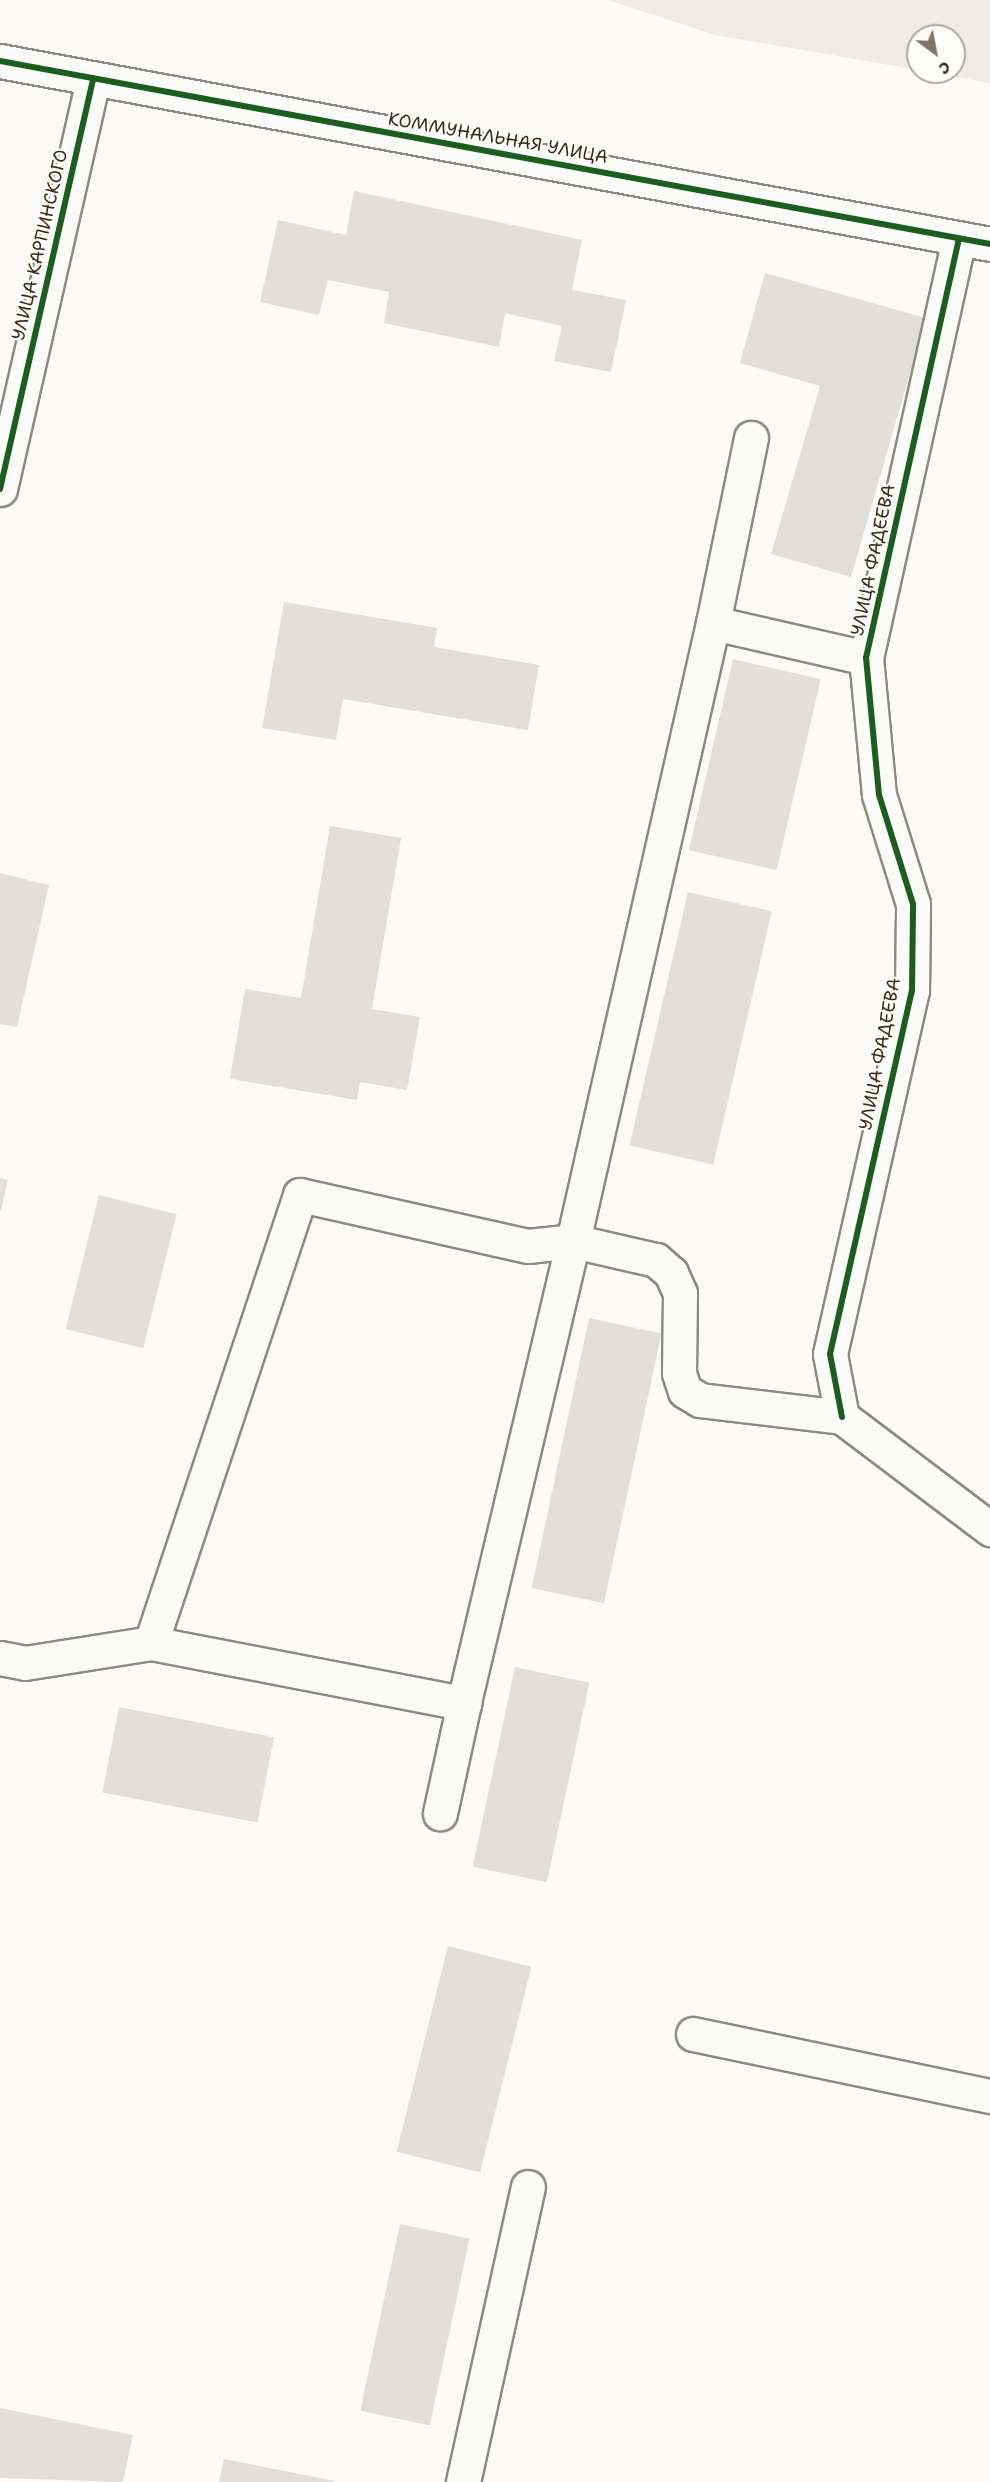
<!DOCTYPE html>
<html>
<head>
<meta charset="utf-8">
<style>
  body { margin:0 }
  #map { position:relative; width:990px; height:2482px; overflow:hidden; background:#fcfbf8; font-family:"Shantell Sans",sans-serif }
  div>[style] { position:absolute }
  .built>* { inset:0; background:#eeebe7 }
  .building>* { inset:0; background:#e0dfdc; transform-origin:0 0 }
  .roads { filter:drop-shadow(2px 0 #8d8985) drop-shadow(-2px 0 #8d8985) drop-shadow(0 2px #8d8985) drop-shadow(0 -2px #8d8985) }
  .minor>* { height:33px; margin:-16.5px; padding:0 16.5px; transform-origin:16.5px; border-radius:16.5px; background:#fbfbf9 }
  .cycleway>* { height:6px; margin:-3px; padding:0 3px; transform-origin:3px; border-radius:3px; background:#1b5e20 }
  span { translate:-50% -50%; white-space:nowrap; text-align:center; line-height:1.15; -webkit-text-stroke:4.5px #fdfcf7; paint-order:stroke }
  .street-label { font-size:18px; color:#3b2a1e }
  .north { position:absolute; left:906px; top:24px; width:60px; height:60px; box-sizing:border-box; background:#fdfcf7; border:2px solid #afa8a0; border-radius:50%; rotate:148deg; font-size:16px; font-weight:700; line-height:24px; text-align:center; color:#3b2a1e }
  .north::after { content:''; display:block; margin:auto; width:21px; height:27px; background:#7f736a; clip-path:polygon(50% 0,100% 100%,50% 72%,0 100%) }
</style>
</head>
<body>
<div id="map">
  <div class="built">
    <i style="clip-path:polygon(608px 0,990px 0,990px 83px,927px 72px,954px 72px,954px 36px,918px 36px,918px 70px,715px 35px)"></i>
  </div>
  <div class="building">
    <i style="clip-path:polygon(354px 191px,582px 240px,572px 290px,626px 300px,611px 372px,554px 361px,562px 326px,505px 313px,499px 347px,384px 323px,389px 292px,328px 280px,319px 315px,260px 302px,278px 220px,346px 235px)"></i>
    <i style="clip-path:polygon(765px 273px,926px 318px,851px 577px,771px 554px,820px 386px,740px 363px)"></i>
    <i style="clip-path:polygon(284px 602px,437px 628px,434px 647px,539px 665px,528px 730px,343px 699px,336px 740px,262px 728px)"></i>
    <i style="left:733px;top:659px;width:90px;height:196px;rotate:13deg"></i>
    <i style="clip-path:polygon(330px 826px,401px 838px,372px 1009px,420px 1017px,407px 1090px,360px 1082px,357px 1100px,230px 1079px,245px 989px,301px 998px)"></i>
    <i style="clip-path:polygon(0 873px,49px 885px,17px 1027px,0 1024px)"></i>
    <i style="left:688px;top:892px;width:86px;height:260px;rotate:13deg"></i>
    <i style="clip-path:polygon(0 1178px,8px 1180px,1px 1210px,0 1210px)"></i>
    <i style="left:99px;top:1195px;width:80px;height:138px;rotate:14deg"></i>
    <i style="left:589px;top:1318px;width:74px;height:276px;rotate:12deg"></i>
    <i style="left:515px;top:1667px;width:76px;height:204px;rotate:12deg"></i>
    <i style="left:119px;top:1707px;width:158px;height:87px;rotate:11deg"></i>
    <i style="left:448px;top:1946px;width:86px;height:212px;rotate:14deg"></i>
    <i style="left:400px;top:2224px;width:71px;height:191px;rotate:12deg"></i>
    <i style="clip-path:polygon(0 2408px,133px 2435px,123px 2482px,0 2478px)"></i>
    <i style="clip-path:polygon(224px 2459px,335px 2481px,334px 2482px,219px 2482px)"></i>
  </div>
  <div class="roads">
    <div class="minor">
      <i style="left:0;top:61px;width:1007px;rotate:10.47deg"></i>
      <i style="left:0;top:489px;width:421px;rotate:-77.2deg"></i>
      <i style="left:713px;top:623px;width:189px;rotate:-78.4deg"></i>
      <i style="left:866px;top:658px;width:157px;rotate:-167.1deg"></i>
      <i style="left:713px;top:623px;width:634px;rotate:102.76deg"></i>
      <i style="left:573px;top:1241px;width:85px;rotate:12.9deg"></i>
      <i style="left:656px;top:1260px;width:20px;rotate:41deg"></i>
      <i style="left:671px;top:1273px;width:22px;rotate:66deg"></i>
      <i style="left:680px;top:1293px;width:80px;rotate:90.7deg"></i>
      <i style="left:679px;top:1373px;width:19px;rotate:72deg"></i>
      <i style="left:685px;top:1391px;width:17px;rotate:31deg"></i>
      <i style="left:700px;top:1400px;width:143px;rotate:6.8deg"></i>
      <i style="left:842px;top:1417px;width:186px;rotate:37.1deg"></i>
      <i style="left:842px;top:1417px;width:64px;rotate:-100.8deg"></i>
      <i style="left:830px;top:1354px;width:372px;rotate:-77.3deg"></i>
      <i style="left:912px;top:991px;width:87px;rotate:-89.3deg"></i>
      <i style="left:913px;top:904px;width:114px;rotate:-107.3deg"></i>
      <i style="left:879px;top:795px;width:138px;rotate:-95.4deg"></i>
      <i style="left:866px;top:658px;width:429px;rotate:-77.5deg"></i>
      <i style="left:151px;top:1643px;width:319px;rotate:10.9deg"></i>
      <i style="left:464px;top:1703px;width:113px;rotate:102.3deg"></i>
      <i style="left:0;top:1658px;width:25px;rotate:11deg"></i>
      <i style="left:25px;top:1663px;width:128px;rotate:-9deg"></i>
      <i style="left:151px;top:1643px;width:472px;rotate:-71.6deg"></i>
      <i style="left:300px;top:1195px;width:234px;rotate:12.6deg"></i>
      <i style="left:528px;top:1246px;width:45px;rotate:-6.3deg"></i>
      <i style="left:573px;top:1241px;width:475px;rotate:103.3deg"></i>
      <i style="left:693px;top:2034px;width:303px;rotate:11.8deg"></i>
      <i style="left:463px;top:2482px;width:302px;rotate:-77.6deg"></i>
    </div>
  </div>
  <div class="cycleway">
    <i style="left:0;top:61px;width:1007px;rotate:10.47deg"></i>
    <i style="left:0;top:489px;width:421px;rotate:-77.2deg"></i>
    <i style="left:842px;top:1417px;width:64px;rotate:-100.8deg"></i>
    <i style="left:830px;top:1354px;width:372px;rotate:-77.3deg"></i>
    <i style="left:912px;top:991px;width:87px;rotate:-89.3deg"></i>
    <i style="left:913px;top:904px;width:114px;rotate:-107.3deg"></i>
    <i style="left:879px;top:795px;width:138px;rotate:-95.4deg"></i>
    <i style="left:866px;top:658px;width:429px;rotate:-77.5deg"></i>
  </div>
  <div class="street-label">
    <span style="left:498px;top:138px;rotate:10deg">КОММУНАЛЬНАЯ УЛИЦА</span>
    <span style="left:40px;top:245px;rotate:-77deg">УЛИЦА КАРПИНСКОГО</span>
    <span style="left:873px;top:560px;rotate:-78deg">УЛИЦА ФАДЕЕВА</span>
    <span style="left:880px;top:1054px;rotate:-79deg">УЛИЦА ФАДЕЕВА</span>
  </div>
  <div class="north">С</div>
</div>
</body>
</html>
